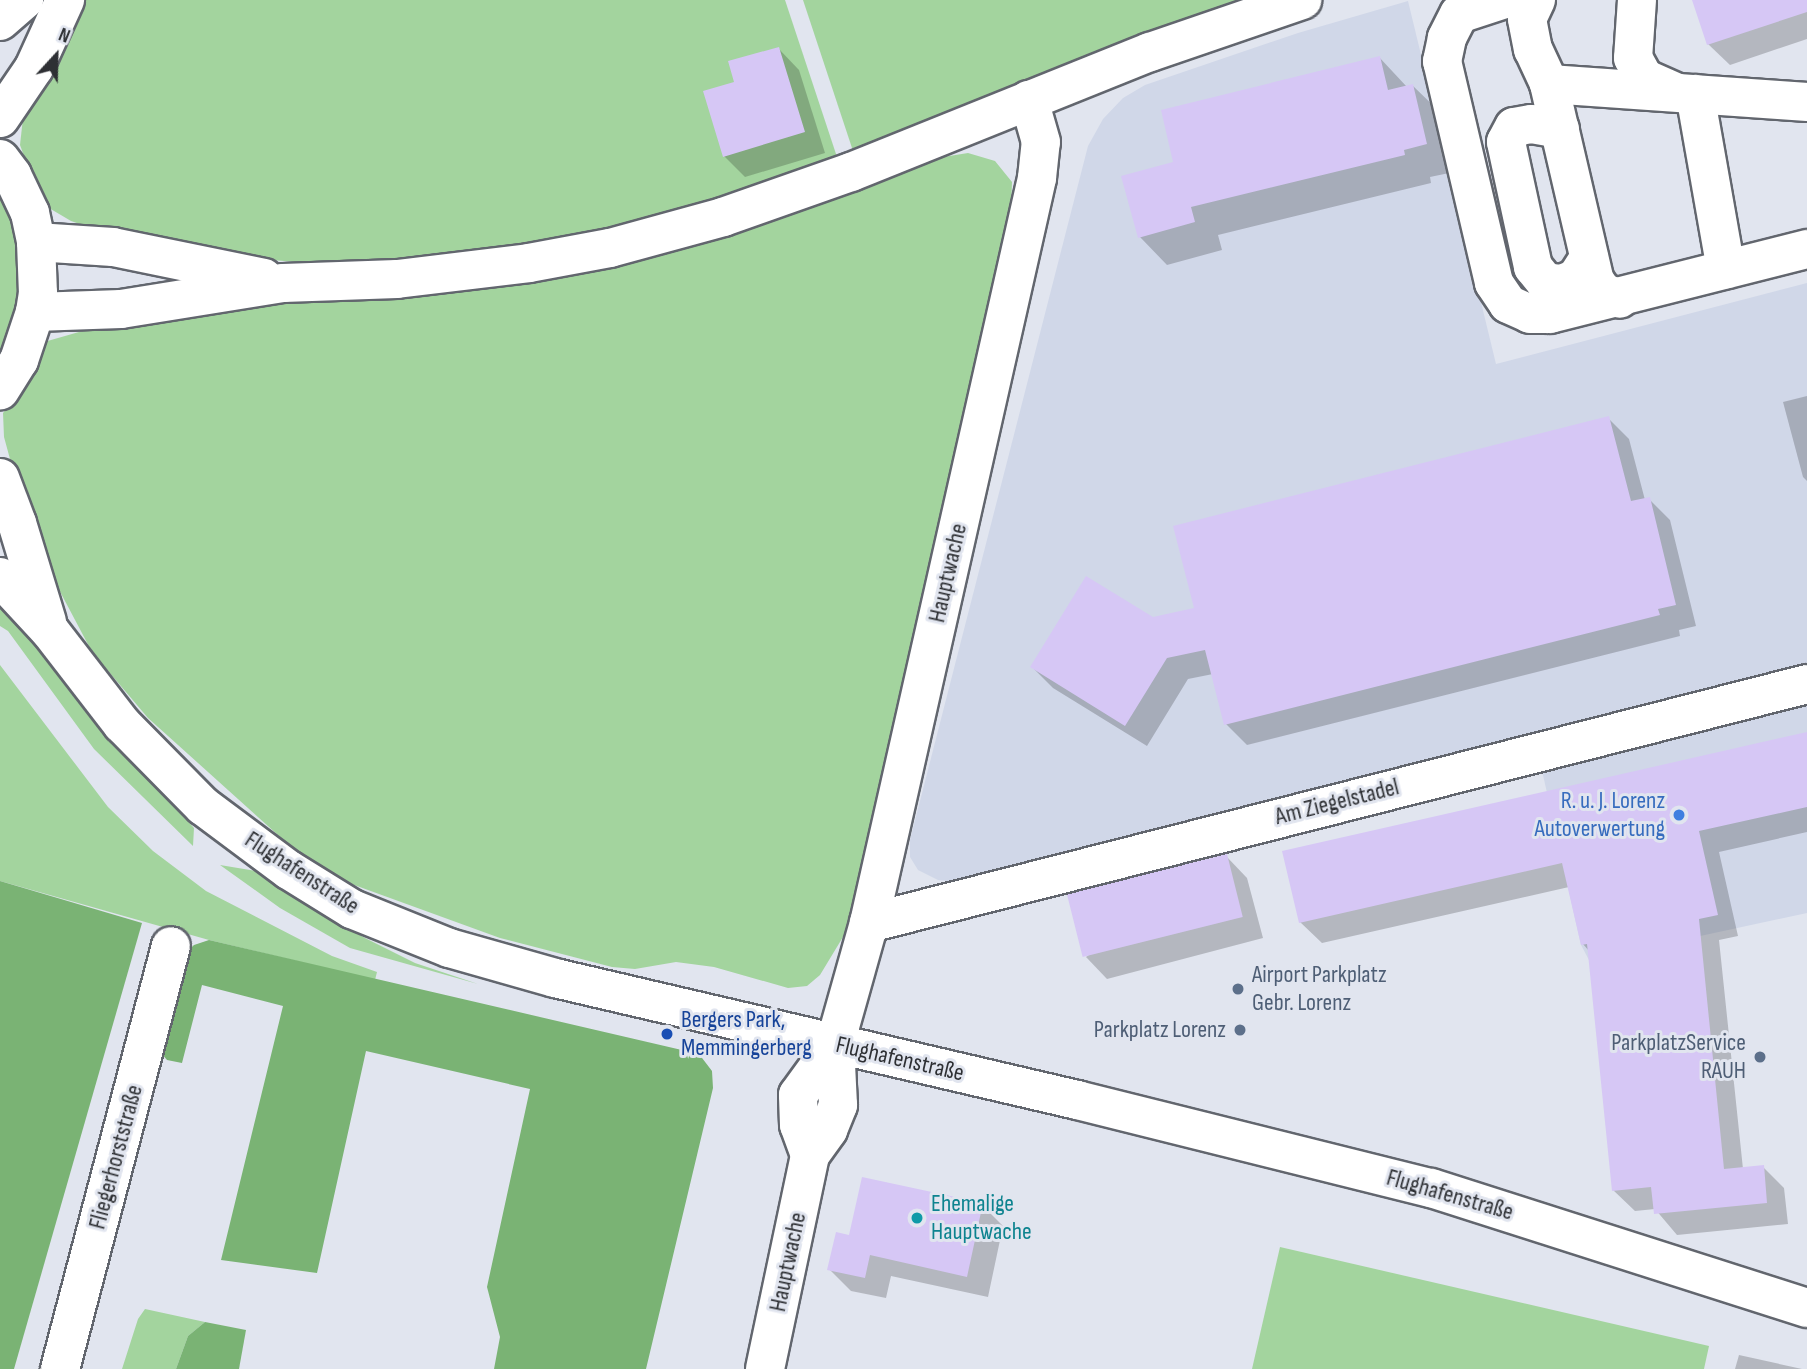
<!DOCTYPE html>
<html>
<head>
<meta charset="utf-8">
<style>
  body { margin:0 }
  #map { position:relative; width:1807px; height:1369px; overflow:hidden; background:#e1e5ef; font-family:"Sofia Sans Condensed",sans-serif }
  div>[style] { position:absolute }
  .built>* { inset:0; background:#d0d7e8 }
  .green>* { inset:0; background:#a3d49e }
  .forest>* { inset:0; background:#7ab374 }
  .shadow>* { inset:0; background:#0003 }
  .building>* { inset:0; background:#d6c7f5; transform-origin:0 0 }
  .roads { filter:drop-shadow(2px 0 #62666e) drop-shadow(-2px 0 #62666e) drop-shadow(0 2px #62666e) drop-shadow(0 -2px #62666e) }
  .minor>* { height:38px; margin:-19px; padding:0 19px; transform-origin:19px; border-radius:19px; background:#fff }
  .dots>* { width:19px; height:19px; translate:-50% -50%; box-sizing:border-box; border:4px solid #e1e5ef; border-radius:50% }
  span { translate:-50% -50%; white-space:nowrap; text-align:center; line-height:1.15; -webkit-text-stroke:6px #e1e5ef; paint-order:stroke }
  .street-label { font-size:24px; color:#2e3034 }
  .shop-label { font-size:24px; color:#366cbe }
  .right { translate:-100% -50%; text-align:right }
  .service-label { font-size:24px; color:#4e5e75 }
  .left { translate:0 -50%; text-align:left }
  .transit-label { font-size:24px; color:#164399 }
  .culture-label { font-size:24px; color:#0d838f }
  .north { position:absolute; left:21px; top:21px; width:70px; height:70px; -webkit-text-stroke:5px #e1e5ef; paint-order:stroke; rotate:22deg; font-size:19px; font-weight:700; line-height:28px; text-align:center; color:#2e3034 }
  .north::after { content:''; display:block; margin:auto; width:24px; height:32px; background:#2e3034; clip-path:polygon(50% 0,100% 100%,50% 72%,0 100%) }
</style>
</head>
<body>
<div id="map">
  <div class="built">
    <i style="clip-path:polygon(1408px 1px,1496px 364px,1807px 283px,1807px 667px,957px 882px,938px 880px,918px 870px,910px 857px,910px 840px,1088px 146px,1103px 119px,1123px 98px,1145px 85px,1298px 33px)"></i>
    <i style="clip-path:polygon(1807px 701px,1807px 913px,1589px 960px,1581px 945px,1541px 766px)"></i>
  </div>
  <div class="green">
    <i style="clip-path:polygon(79px 0,785px 0,839px 163px,642px 225px,445px 257px,296px 262px,224px 256px,106px 233px,71px 221px,49px 208px,34px 183px,20px 145px,23px 118px)"></i>
    <i style="clip-path:polygon(803px 0,1253px 0,855px 157px)"></i>
    <i style="clip-path:polygon(968px 153px,995px 161px,1012px 182px,1011px 211px,846px 932px,820px 975px,807px 986px,788px 988px,714px 967px,676px 962px,635px 969px,612px 967px,500px 938px,346px 882px,288px 844px,148px 718px,92px 652px,56px 584px,25px 514px,4px 437px,3px 413px,25px 385px,44px 342px,107px 324px,514px 266px,937px 158px)"></i>
    <i style="clip-path:polygon(0 192px,12px 221px,19px 256px,18px 293px,10px 328px,0 351px)"></i>
    <i style="clip-path:polygon(0 600px,20px 621px,84px 706px,194px 828px,193px 846px,94px 749px,8px 631px,0 626px)"></i>
    <i style="clip-path:polygon(0 665px,108px 807px,153px 851px,206px 891px,332px 956px,377px 972px,375px 980px,209px 940px,0 881px)"></i>
    <i style="clip-path:polygon(220px 865px,256px 871px,308px 906px,365px 938px,415px 963px,478px 984px,350px 948px,280px 908px)"></i>
    <i style="clip-path:polygon(1280px 1247px,1709px 1346px,1704px 1369px,1252px 1369px)"></i>
    <i style="clip-path:polygon(145px 1309px,205px 1322px,188px 1336px,176px 1369px,122px 1369px,138px 1319px)"></i>
  </div>
  <div class="forest">
    <i style="clip-path:polygon(0 881px,142px 923px,14px 1369px,0 1369px)"></i>
    <i style="clip-path:polygon(209px 940px,699px 1054px,712px 1071px,713px 1088px,646px 1369px,494px 1369px,500px 1337px,487px 1287px,530px 1089px,366px 1051px,317px 1273px,221px 1260px,283px 1006px,202px 985px,182px 1063px,167px 1060px,157px 1048px,182px 956px,194px 945px)"></i>
    <i style="clip-path:polygon(205px 1322px,246px 1330px,239px 1369px,176px 1369px,188px 1336px)"></i>
  </div>
  <div class="shadow">
    <i style="clip-path:polygon(1694px 0,1807px 0,1807px 39px,1730px 65px,1708px 44px)"></i>
    <i style="clip-path:polygon(778px 48px,799px 70px,825px 153px,745px 177px,724px 156px,736px 83px)"></i>
    <i style="clip-path:polygon(1379px 57px,1407px 87px,1413px 86px,1441px 113px,1454px 172px,1430px 177px,1431px 183px,1218px 235px,1222px 250px,1167px 265px,1140px 237px,1176px 163px)"></i>
    <i style="clip-path:polygon(1807px 396px,1807px 481px,1803px 477px,1783px 402px)"></i>
    <i style="clip-path:polygon(1608px 418px,1629px 439px,1645px 500px,1649px 499px,1670px 520px,1696px 626px,1679px 630px,1680px 636px,1247px 745px,1226px 724px,1213px 674px,1188px 679px,1147px 746px,1053px 688px,1032px 667px,1152px 619px,1196px 609px)"></i>
    <i style="clip-path:polygon(1807px 734px,1807px 832px,1719px 852px,1738px 936px,1719px 940px,1743px 1169px,1763px 1167px,1784px 1188px,1788px 1224px,1677px 1235px,1655px 1209px,1635px 1211px,1613px 1190px,1589px 951px,1583px 944px,1569px 887px,1322px 943px,1300px 922px)"></i>
    <i style="clip-path:polygon(1226px 856px,1247px 878px,1263px 938px,1107px 979px,1086px 957px)"></i>
    <i style="clip-path:polygon(982px 1205px,1003px 1226px,988px 1297px,891px 1276px,886px 1298px,851px 1291px,829px 1269px)"></i>
    <i style="clip-path:polygon(1739px 1355px,1802px 1369px,1735px 1369px)"></i>
  </div>
  <div class="building">
    <i style="clip-path:polygon(1692px 0,1807px 0,1807px 12px,1707px 45px)"></i>
    <i style="clip-path:polygon(779px 47px,805px 132px,723px 157px,703px 91px,734px 82px,728px 61px)"></i>
    <i style="clip-path:polygon(1380px 56px,1388px 90px,1413px 84px,1427px 144px,1404px 150px,1405px 155px,1191px 207px,1195px 222px,1138px 238px,1121px 176px,1173px 162px,1161px 110px)"></i>
    <i style="clip-path:polygon(1609px 416px,1631px 501px,1650px 497px,1676px 605px,1658px 609px,1660px 615px,1224px 725px,1205px 650px,1167px 658px,1125px 726px,1030px 667px,1086px 576px,1153px 617px,1194px 608px,1173px 526px)"></i>
    <i style="clip-path:polygon(1807px 732px,1807px 807px,1699px 831px,1718px 915px,1699px 919px,1724px 1169px,1764px 1165px,1767px 1203px,1654px 1214px,1651px 1187px,1612px 1191px,1587px 944px,1581px 945px,1562px 863px,1299px 923px,1282px 851px)"></i>
    <i style="left:1227px;top:854px;width:65px;height:165px;rotate:76deg"></i>
    <i style="clip-path:polygon(862px 1177px,983px 1203px,967px 1277px,870px 1255px,865px 1278px,827px 1270px,836px 1232px,849px 1235px)"></i>
  </div>
  <div class="roads">
    <div class="minor">
      <i style="left:1502px;top:0;width:45px;rotate:162deg"></i>
      <i style="left:1459px;top:14px;width:27px;rotate:117deg"></i>
      <i style="left:1447px;top:38px;width:24px;rotate:102deg"></i>
      <i style="left:1442px;top:61px;width:228px;rotate:76.8deg"></i>
      <i style="left:1494px;top:283px;width:25px;rotate:56deg"></i>
      <i style="left:1508px;top:304px;width:24px;rotate:24deg"></i>
      <i style="left:1530px;top:314px;width:20px"></i>
      <i style="left:1550px;top:314px;width:265px;rotate:-14.2deg"></i>
      <i style="left:1536px;top:0;width:21px;rotate:115deg"></i>
      <i style="left:1527px;top:19px;width:31px;rotate:79deg"></i>
      <i style="left:1533px;top:49px;width:38px;rotate:65deg"></i>
      <i style="left:1549px;top:84px;width:202px;rotate:76.9deg"></i>
      <i style="left:1595px;top:281px;width:14px;rotate:54deg"></i>
      <i style="left:1603px;top:292px;width:18px;rotate:22deg"></i>
      <i style="left:1637px;top:0;width:58px;rotate:93.9deg"></i>
      <i style="left:1633px;top:58px;width:23px;rotate:61deg"></i>
      <i style="left:1644px;top:78px;width:34px;rotate:24deg"></i>
      <i style="left:0;top:21px;width:32px;rotate:-41deg"></i>
      <i style="left:1549px;top:84px;width:259px;rotate:4deg"></i>
      <i style="left:1695px;top:94px;width:178px;rotate:80deg"></i>
      <i style="left:0;top:118px;width:60px;rotate:-55.8deg"></i>
      <i style="left:34px;top:68px;width:75px;rotate:-65.5deg"></i>
      <i style="left:1560px;top:129px;width:29px;rotate:-170deg"></i>
      <i style="left:1531px;top:124px;width:17px;rotate:170deg"></i>
      <i style="left:1514px;top:127px;width:17px;rotate:118deg"></i>
      <i style="left:1506px;top:142px;width:128px;rotate:77.8deg"></i>
      <i style="left:1533px;top:267px;width:19px;rotate:51deg"></i>
      <i style="left:1545px;top:282px;width:17px;rotate:7deg"></i>
      <i style="left:1562px;top:284px;width:15px;rotate:-23deg"></i>
      <i style="left:1576px;top:278px;width:24px;rotate:-57deg"></i>
      <i style="left:0;top:159px;width:20px;rotate:53deg"></i>
      <i style="left:12px;top:175px;width:42px;rotate:64.7deg"></i>
      <i style="left:30px;top:213px;width:30px;rotate:78deg"></i>
      <i style="left:36px;top:242px;width:51px;rotate:87.8deg"></i>
      <i style="left:38px;top:293px;width:19px;rotate:99deg"></i>
      <i style="left:35px;top:312px;width:51px;rotate:108.4deg"></i>
      <i style="left:19px;top:360px;width:36px;rotate:122deg"></i>
      <i style="left:36px;top:242px;width:77px;rotate:3.7deg"></i>
      <i style="left:113px;top:247px;width:154px;rotate:11.6deg"></i>
      <i style="left:35px;top:312px;width:86px;rotate:-2deg"></i>
      <i style="left:121px;top:309px;width:164px;rotate:-9.1deg"></i>
      <i style="left:283px;top:283px;width:114px;rotate:-2deg"></i>
      <i style="left:397px;top:279px;width:133px;rotate:-6.9deg"></i>
      <i style="left:529px;top:263px;width:82px;rotate:-10.5deg"></i>
      <i style="left:610px;top:248px;width:117px;rotate:-15.3deg"></i>
      <i style="left:723px;top:217px;width:136px;rotate:-19.4deg"></i>
      <i style="left:851px;top:172px;width:322px;rotate:-21.9deg"></i>
      <i style="left:1150px;top:52px;width:161px;rotate:-18.9deg"></i>
      <i style="left:0;top:478px;width:48px;rotate:69.3deg"></i>
      <i style="left:17px;top:523px;width:103px;rotate:73.1deg"></i>
      <i style="left:0;top:577px;width:74px;rotate:47.2deg"></i>
      <i style="left:50px;top:631px;width:118px;rotate:52.3deg"></i>
      <i style="left:122px;top:724px;width:115px;rotate:45.4deg"></i>
      <i style="left:203px;top:806px;width:107px;rotate:36.7deg"></i>
      <i style="left:289px;top:870px;width:74px;rotate:31.8deg"></i>
      <i style="left:352px;top:909px;width:105px;rotate:21.9deg"></i>
      <i style="left:449px;top:948px;width:110px;rotate:15.8deg"></i>
      <i style="left:555px;top:978px;width:536px;rotate:13.15deg"></i>
      <i style="left:1077px;top:1100px;width:365px;rotate:14deg"></i>
      <i style="left:1431px;top:1188px;width:395px;rotate:17.7deg"></i>
      <i style="left:869px;top:923px;width:968px;rotate:-14.29deg"></i>
      <i style="left:810px;top:1155px;width:32px;rotate:-110deg"></i>
      <i style="left:799px;top:1125px;width:30px;rotate:-92deg"></i>
      <i style="left:798px;top:1095px;width:63px;rotate:-54deg"></i>
      <i style="left:60px;top:1369px;width:437px;rotate:-75.3deg"></i>
      <i style="left:765px;top:1369px;width:219px;rotate:-78.1deg"></i>
      <i style="left:810px;top:1155px;width:31px;rotate:-54deg"></i>
      <i style="left:828px;top:1130px;width:27px;rotate:-68deg"></i>
      <i style="left:838px;top:1105px;width:61px;rotate:-92.8deg"></i>
      <i style="left:835px;top:1044px;width:126px;rotate:-74.3deg"></i>
      <i style="left:869px;top:923px;width:764px;rotate:-77.29deg"></i>
      <i style="left:1037px;top:178px;width:36px;rotate:-84deg"></i>
      <i style="left:1041px;top:142px;width:44px;rotate:-105.9deg"></i>
    </div>
  </div>
  <div class="dots">
    <i style="left:1679px;top:815px;background:#3f7fe0"></i>
    <i style="left:1238px;top:989px;background:#5c6f8a"></i>
    <i style="left:1240px;top:1030px;background:#5c6f8a"></i>
    <i style="left:667px;top:1034px;background:#1a4fb4"></i>
    <i style="left:1760px;top:1057px;background:#5c6f8a"></i>
    <i style="left:917px;top:1218px;background:#0f9aa8"></i>
  </div>
  <div class="street-label">
    <span style="left:948px;top:573px;rotate:-77deg">Hauptwache</span>
    <span style="left:1337px;top:802px;rotate:-14deg">Am Ziegelstadel</span>
    <span style="left:302px;top:873px;rotate:33deg">Flughafenstraße</span>
    <span style="left:900px;top:1059px;rotate:13deg">Flughafenstraße</span>
    <span style="left:116px;top:1157px;rotate:-75deg">Fliegerhorststraße</span>
    <span style="left:1450px;top:1195px;rotate:16deg">Flughafenstraße</span>
    <span style="left:788px;top:1262px;rotate:-78deg">Hauptwache</span>
  </div>
  <div class="shop-label">
    <span class="right" style="left:1665px;top:815px">R. u. J. Lorenz<br>Autoverwertung</span>
  </div>
  <div class="service-label">
    <span class="left" style="left:1252px;top:989px">Airport Parkplatz<br>Gebr. Lorenz</span>
    <span class="right" style="left:1226px;top:1030px">Parkplatz Lorenz</span>
    <span class="right" style="left:1746px;top:1057px">ParkplatzService<br>RAUH</span>
  </div>
  <div class="transit-label">
    <span class="left" style="left:681px;top:1034px">Bergers Park,<br>Memmingerberg</span>
  </div>
  <div class="culture-label">
    <span class="left" style="left:931px;top:1218px">Ehemalige<br>Hauptwache</span>
  </div>
  <div class="north">N</div>
</div>
</body>
</html>
